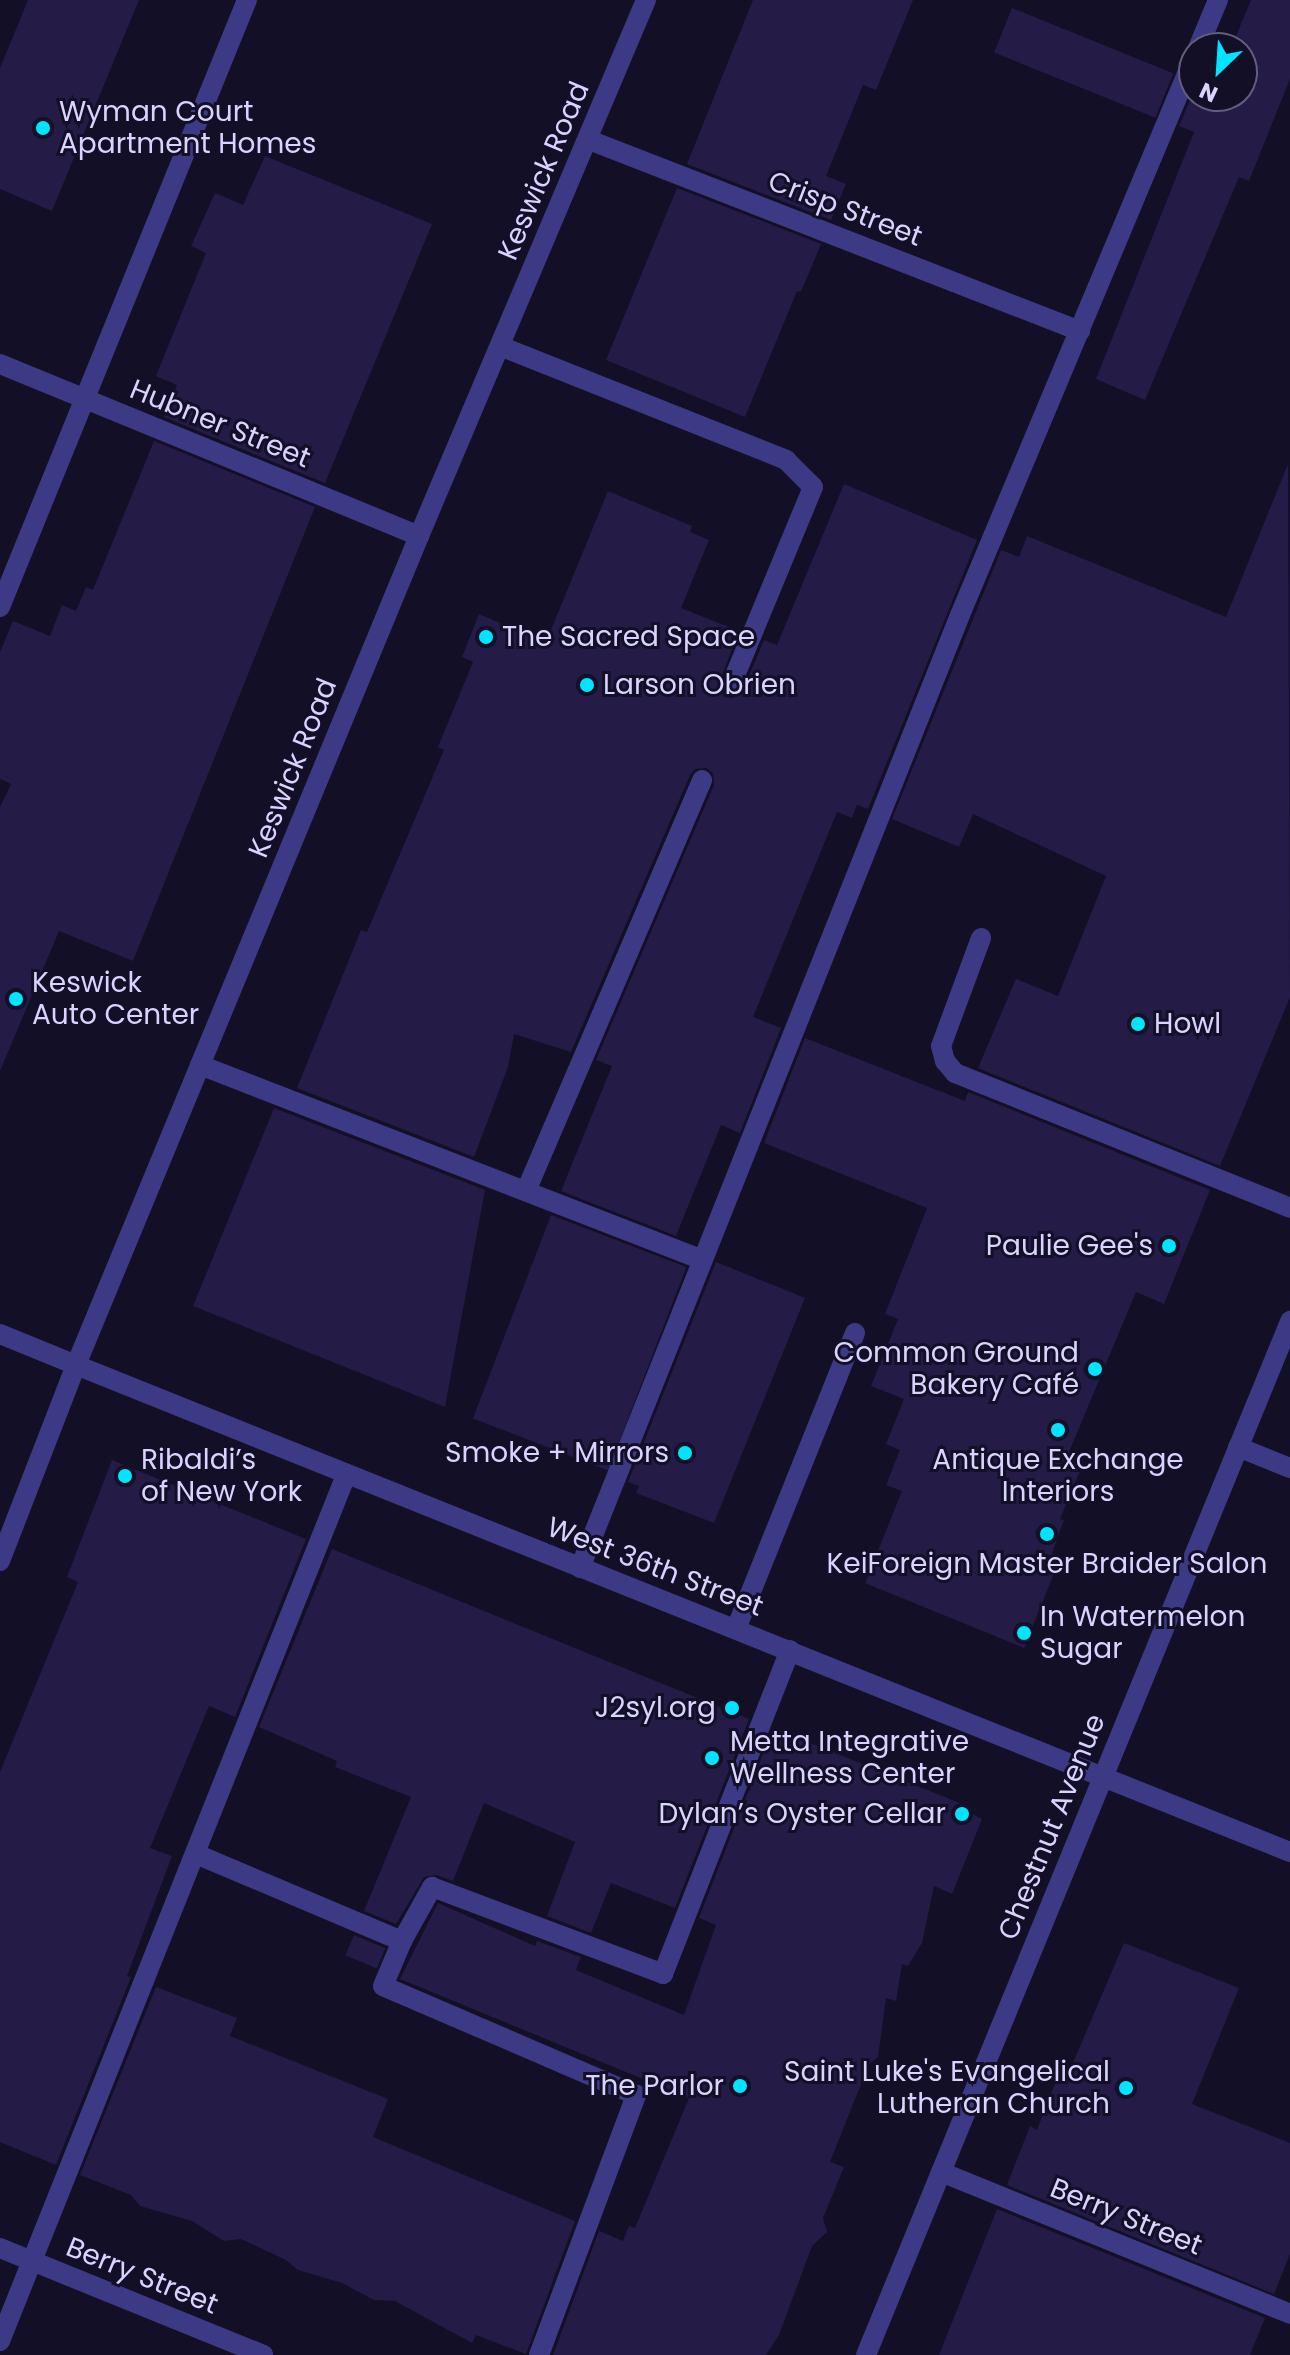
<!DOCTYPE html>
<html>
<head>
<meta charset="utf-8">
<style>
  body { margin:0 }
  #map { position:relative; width:1290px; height:2355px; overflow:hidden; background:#130f26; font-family:Poppins,sans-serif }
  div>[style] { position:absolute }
  .building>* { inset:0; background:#241b47; transform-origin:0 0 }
  .service>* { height:20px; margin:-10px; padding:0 10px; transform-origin:10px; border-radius:10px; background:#3d3a85 }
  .minor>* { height:20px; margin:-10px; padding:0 10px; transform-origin:10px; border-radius:10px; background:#3d3a85 }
  .tertiary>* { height:20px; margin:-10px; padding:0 10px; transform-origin:10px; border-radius:10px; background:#3d3a85 }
  .dots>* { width:22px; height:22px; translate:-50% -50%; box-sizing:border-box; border:4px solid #130f26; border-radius:50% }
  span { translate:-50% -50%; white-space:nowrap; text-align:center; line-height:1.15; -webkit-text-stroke:6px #130f26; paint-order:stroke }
  .poi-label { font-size:28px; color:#d9d4ff }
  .left { translate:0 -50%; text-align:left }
  .right { translate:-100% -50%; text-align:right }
  .street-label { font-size:28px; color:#d9d4ff }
  .north { position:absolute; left:1178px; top:32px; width:80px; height:80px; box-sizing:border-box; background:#130f26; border:2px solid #625e7d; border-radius:50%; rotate:205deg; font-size:22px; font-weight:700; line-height:32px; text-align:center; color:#d9d4ff }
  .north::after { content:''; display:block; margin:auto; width:28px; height:36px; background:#00e5ff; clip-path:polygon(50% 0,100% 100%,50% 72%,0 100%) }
</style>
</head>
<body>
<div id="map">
  <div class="building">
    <i style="clip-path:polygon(28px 0,139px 0,52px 211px,0 189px,0 68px)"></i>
    <i style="clip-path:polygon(753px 0,913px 0,876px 90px,863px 85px,826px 176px,846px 184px,831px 220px,687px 164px)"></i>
    <i style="clip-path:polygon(1251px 0,1290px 0,1290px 79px,1249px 181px,1239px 177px,1145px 400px,1096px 379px,1194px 132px,1179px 126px,1194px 91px,1194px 96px,1242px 96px,1242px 48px,1231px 48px)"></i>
    <i style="left:1012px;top:8px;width:174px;height:48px;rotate:22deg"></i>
    <i style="clip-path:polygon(265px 156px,432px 224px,325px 483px,164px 417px,177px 385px,156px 376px,206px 253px,191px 246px,215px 193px,243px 205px)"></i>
    <i style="clip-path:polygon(677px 188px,821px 244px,801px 292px,797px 291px,745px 417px,606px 360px)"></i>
    <i style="clip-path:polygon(154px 441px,315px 507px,133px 961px,59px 931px,0 1071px,0 807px,11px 784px,0 779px,0 652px,13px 621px,50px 636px,62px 605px,76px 611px,86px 587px,93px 590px)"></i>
    <i style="clip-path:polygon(1288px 464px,1290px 997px,1220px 1166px,978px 1068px,1016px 979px,1058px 996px,1106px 876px,973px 814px,959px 847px,892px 819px,1001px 550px,1019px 557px,1027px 536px,1226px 617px)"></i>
    <i style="clip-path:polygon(844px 484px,977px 540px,868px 809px,857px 805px,852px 818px,837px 812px,753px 1017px,781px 1028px,740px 1133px,721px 1125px,676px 1236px,561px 1191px,612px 1066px,596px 1060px,714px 785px,713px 773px,706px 768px,695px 769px,690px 775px,571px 1052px,514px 1034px,508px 1067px,474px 1157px,297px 1088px,361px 930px,367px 932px,444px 750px,438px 747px,473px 662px,462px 657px,479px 614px,546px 642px,608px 491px,692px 526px,690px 532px,709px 540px,681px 608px,739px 631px,718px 686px,725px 697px,733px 698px,743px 690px,764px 640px,777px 645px)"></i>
    <i style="clip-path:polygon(805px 1038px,965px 1101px,968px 1092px,1210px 1190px,1164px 1304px,1136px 1292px,1064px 1464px,1080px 1471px,1060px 1519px,1064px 1520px,1052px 1553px,1061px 1556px,1024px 1648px,865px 1583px,902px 1491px,886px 1485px,900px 1450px,886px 1444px,904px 1399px,871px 1386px,898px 1319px,885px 1314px,927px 1208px,764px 1143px)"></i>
    <i style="clip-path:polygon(274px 1108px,485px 1190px,445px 1407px,193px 1306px)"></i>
    <i style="left:551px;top:1215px;width:145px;height:218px;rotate:21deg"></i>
    <i style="clip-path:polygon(716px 1262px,805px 1298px,714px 1523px,636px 1493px,639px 1486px,628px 1482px)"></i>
    <i style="clip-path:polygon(112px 1460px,306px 1539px,235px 1717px,209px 1706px,150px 1848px,172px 1856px,127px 1976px,131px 1977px,56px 2165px,0 2142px,0 1772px,78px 1582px,67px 1577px)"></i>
    <i style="clip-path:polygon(332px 1549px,749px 1719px,675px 1908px,611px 1883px,591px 1933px,547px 1916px,575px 1842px,484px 1803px,453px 1881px,436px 1875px,424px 1877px,396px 1924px,364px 1911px,411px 1797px,335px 1767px,337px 1761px,259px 1727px)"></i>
    <i style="clip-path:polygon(773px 1728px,972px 1808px,970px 1813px,982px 1819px,952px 1894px,934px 1886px,922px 1943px,908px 1966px,902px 1964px,896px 2001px,886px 1998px,878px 2057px,869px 2064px,830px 2162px,844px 2167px,823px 2218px,827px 2232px,812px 2246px,779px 2335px,766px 2355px,553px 2355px,599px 2231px,623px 2241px,629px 2226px,635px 2228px,689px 2098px,400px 1979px,438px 1903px,535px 1946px,537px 1941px,581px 1957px,576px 1970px,684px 2015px,716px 1925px,699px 1918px)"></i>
    <i style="left:354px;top:1935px;width:34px;height:22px;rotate:23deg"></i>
    <i style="clip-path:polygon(1124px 1943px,1239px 1988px,1192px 2104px,1290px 2143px,1290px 2254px,1274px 2294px,1007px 2185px,1030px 2126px,1037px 2130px,1059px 2073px,1067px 2077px)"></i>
    <i style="clip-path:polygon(156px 1987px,237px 2018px,230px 2036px,388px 2099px,373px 2137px,575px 2221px,526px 2354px,476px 2335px,472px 2343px,395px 2301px,374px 2300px,342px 2283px,298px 2270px,286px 2260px,241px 2239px,224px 2241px,192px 2221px,140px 2206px,131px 2195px,80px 2175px)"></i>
    <i style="clip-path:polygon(997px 2209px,1265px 2318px,1250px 2355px,939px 2355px)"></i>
  </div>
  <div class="service">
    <i style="left:1198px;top:48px;width:52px;rotate:-67.4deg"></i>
    <i style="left:589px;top:140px;width:527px;rotate:21.26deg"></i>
    <i style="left:500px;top:346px;width:308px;rotate:21.7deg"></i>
    <i style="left:786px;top:460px;width:38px;rotate:45deg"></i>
    <i style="left:813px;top:487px;width:214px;rotate:112.5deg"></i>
    <i style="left:0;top:607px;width:655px;rotate:-67.86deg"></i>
    <i style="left:981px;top:938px;width:115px;rotate:110.3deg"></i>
    <i style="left:941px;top:1046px;width:16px;rotate:75deg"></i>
    <i style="left:945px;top:1061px;width:16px;rotate:50deg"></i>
    <i style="left:955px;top:1073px;width:361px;rotate:21.9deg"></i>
    <i style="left:200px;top:1065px;width:539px;rotate:21.19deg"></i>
    <i style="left:526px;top:1191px;width:447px;rotate:-66.8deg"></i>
    <i style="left:1238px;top:1447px;width:56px;rotate:22deg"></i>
    <i style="left:580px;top:1568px;width:1026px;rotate:-68.26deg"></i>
    <i style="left:960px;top:615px;width:605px;rotate:-67.25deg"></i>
    <i style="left:736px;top:1629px;width:319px;rotate:-68.1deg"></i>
    <i style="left:196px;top:1854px;width:224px;rotate:22.9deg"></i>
    <i style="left:941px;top:2172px;width:377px;rotate:22.1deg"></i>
    <i style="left:0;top:2341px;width:933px;rotate:-68.22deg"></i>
    <i style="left:539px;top:2355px;width:278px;rotate:-69.5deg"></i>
    <i style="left:636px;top:2095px;width:275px;rotate:-156.7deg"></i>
    <i style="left:383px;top:1986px;width:49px;rotate:-67.1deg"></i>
    <i style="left:402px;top:1941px;width:62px;rotate:-60.9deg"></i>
    <i style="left:432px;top:1887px;width:247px;rotate:20.6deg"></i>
    <i style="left:663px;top:1974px;width:348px;rotate:-68.6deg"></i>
  </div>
  <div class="minor">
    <i style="left:0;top:364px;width:453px;rotate:22.3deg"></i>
    <i style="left:0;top:1334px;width:82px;rotate:22.2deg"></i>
    <i style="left:0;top:2248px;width:284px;rotate:22.1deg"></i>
    <i style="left:866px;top:2355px;width:627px;rotate:-67.69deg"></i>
  </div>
  <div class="tertiary">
    <i style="left:76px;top:1365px;width:1308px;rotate:21.86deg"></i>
    <i style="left:0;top:1561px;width:210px;rotate:-68.8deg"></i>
    <i style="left:76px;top:1365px;width:897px;rotate:-67.52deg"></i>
    <i style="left:419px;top:536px;width:582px;rotate:-67.05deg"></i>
    <i style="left:1104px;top:1775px;width:491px;rotate:-67.7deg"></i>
  </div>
  <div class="dots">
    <i style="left:43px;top:128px;background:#00e5ff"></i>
    <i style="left:486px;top:637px;background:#00e5ff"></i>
    <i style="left:587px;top:685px;background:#00e5ff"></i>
    <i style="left:16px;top:999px;background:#00e5ff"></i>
    <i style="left:1138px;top:1024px;background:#00e5ff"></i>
    <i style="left:1169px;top:1246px;background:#00e5ff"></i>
    <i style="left:1095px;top:1369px;background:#00e5ff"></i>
    <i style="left:1058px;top:1430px;background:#00e5ff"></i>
    <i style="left:685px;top:1453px;background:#00e5ff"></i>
    <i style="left:125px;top:1476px;background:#00e5ff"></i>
    <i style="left:1047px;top:1534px;background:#00e5ff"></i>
    <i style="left:1024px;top:1633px;background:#00e5ff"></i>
    <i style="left:732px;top:1708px;background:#00e5ff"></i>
    <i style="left:712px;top:1758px;background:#00e5ff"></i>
    <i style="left:962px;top:1814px;background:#00e5ff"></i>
    <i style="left:740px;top:2086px;background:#00e5ff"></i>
    <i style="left:1126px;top:2088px;background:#00e5ff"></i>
  </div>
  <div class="poi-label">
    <span class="left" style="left:59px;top:128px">Wyman Court<br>Apartment Homes</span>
    <span class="left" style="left:502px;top:637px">The Sacred Space</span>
    <span class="left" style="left:603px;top:685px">Larson Obrien</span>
    <span class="left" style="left:32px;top:999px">Keswick<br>Auto Center</span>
    <span class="left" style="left:1154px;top:1024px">Howl</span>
    <span class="right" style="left:1153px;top:1246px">Paulie Gee's</span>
    <span class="right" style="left:1079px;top:1369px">Common Ground<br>Bakery Café</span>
    <span class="right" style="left:669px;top:1453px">Smoke + Mirrors</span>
    <span class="left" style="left:141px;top:1476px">Ribaldi’s<br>of New York</span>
    <span style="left:1058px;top:1476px">Antique Exchange<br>Interiors</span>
    <span style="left:1047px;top:1564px">KeiForeign Master Braider Salon</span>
    <span class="left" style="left:1040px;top:1633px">In Watermelon<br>Sugar</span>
    <span class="right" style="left:716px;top:1708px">J2syl.org</span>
    <span class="left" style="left:730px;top:1758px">Metta Integrative<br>Wellness Center</span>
    <span class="right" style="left:946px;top:1814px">Dylan’s Oyster Cellar</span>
    <span class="right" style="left:1110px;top:2088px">Saint Luke's Evangelical<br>Lutheran Church</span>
    <span class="right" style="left:724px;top:2086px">The Parlor</span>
  </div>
  <div class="street-label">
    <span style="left:544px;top:171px;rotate:-67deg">Keswick Road</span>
    <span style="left:845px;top:209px;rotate:21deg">Crisp Street</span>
    <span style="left:220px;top:424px;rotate:22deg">Hubner Street</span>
    <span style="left:293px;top:768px;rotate:-68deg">Keswick Road</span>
    <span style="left:655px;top:1567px;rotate:21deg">West 36th Street</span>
    <span style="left:1052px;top:1827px;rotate:-68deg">Chestnut Avenue</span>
    <span style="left:1126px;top:2217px;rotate:22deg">Berry Street</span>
    <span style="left:142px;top:2276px;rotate:22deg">Berry Street</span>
  </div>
  <div class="north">N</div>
</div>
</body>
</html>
